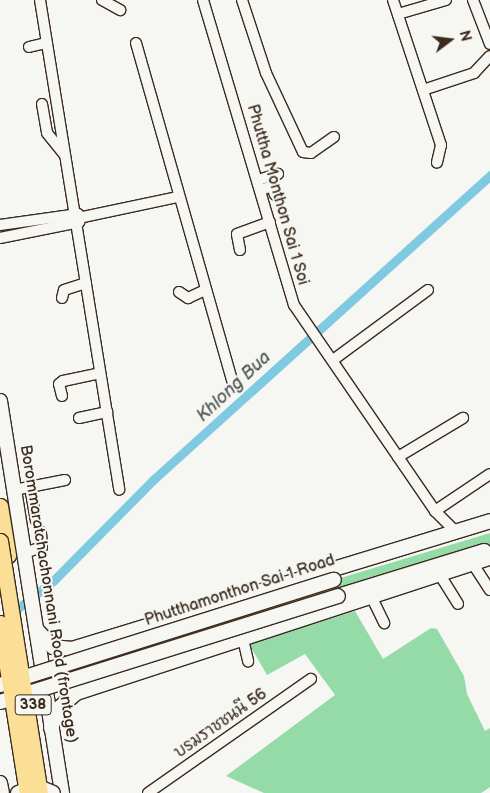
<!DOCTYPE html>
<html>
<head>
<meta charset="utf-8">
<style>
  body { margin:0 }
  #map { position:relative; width:490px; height:793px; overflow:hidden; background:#f6f6f2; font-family:"Balsamiq Sans","Playpen Sans Thai",sans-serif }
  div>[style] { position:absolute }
  .green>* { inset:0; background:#95dba8 }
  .canal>* { height:9px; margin:-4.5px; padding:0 4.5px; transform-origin:4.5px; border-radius:4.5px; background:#80cae1 }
  .roads { filter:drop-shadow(1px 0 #3b2a1e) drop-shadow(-1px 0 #3b2a1e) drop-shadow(0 1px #3b2a1e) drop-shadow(0 -1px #3b2a1e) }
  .minor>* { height:10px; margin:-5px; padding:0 5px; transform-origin:5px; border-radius:5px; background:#f6f6f2 }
  .secondary>* { height:14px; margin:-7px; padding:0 7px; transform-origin:7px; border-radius:7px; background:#f6f6f2 }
  .primary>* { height:15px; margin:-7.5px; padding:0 7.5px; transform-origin:7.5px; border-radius:7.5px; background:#fbdf96 }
  .bridges { filter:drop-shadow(1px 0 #3b2a1e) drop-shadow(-1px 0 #3b2a1e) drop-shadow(0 1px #3b2a1e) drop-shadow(0 -1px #3b2a1e) }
  .secondary-bridge>* { height:14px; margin:-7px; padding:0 7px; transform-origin:7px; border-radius:7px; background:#f6f6f2 }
  .primary-bridge>* { height:15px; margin:-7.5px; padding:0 7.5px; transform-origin:7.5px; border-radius:7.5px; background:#fbdf96 }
  span { translate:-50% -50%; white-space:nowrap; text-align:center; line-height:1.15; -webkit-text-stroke:4px #f6f6f2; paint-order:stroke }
  .shield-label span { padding:1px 4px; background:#f6f6f2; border:1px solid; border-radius:4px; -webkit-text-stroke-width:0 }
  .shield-label { font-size:15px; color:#3b2a1e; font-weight:700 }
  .street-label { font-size:16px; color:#3b2a1e }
  .water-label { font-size:18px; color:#505a58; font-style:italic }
  .north { position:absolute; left:425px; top:15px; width:50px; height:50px; -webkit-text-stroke:4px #f6f6f2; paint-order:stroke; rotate:75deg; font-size:14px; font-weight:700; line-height:20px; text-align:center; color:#3b2a1e }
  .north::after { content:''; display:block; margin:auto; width:18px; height:22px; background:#3b2a1e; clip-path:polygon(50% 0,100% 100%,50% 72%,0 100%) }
</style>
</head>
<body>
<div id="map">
  <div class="green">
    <i style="clip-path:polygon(490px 533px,490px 545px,73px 673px,74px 658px)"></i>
    <i style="clip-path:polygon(355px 611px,383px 659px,431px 628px,437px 629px,464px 676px,467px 694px,485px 731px,490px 728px,490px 787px,481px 793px,264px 793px,226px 776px,335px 695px,305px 654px,267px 675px,249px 644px)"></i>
  </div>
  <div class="canal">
    <i style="left:9px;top:615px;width:56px;rotate:-37.7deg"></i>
    <i style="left:53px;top:581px;width:144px;rotate:-45.3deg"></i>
    <i style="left:154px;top:479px;width:453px;rotate:-42.1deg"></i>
  </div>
  <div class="roads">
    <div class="minor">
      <i style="left:40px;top:0;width:496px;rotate:80.8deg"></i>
      <i style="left:102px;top:0;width:21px;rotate:29deg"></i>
      <i style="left:203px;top:0;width:318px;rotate:73.4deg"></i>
      <i style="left:294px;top:305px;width:250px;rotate:55.6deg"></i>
      <i style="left:435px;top:511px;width:28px;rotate:45deg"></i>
      <i style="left:242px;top:0;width:77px;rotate:71.8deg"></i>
      <i style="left:266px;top:73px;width:87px;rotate:64.9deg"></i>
      <i style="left:303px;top:152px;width:8px;rotate:7deg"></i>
      <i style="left:311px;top:153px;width:28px;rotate:-35deg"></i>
      <i style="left:393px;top:0;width:153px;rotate:71.7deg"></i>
      <i style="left:441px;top:145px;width:18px;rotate:103deg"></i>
      <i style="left:473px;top:0;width:47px;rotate:68.9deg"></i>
      <i style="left:398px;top:14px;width:50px;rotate:-16.3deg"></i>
      <i style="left:136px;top:43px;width:351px;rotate:74.1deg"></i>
      <i style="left:29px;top:47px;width:18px;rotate:-13deg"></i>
      <i style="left:423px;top:90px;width:54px;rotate:-18.4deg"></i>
      <i style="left:474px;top:73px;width:23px;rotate:-47deg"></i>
      <i style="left:42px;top:104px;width:29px;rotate:80deg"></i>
      <i style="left:47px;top:133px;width:28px;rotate:51deg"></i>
      <i style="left:258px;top:180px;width:21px;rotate:-17deg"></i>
      <i style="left:261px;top:190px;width:12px;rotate:-20deg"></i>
      <i style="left:272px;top:186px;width:9px;rotate:72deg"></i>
      <i style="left:83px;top:217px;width:96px;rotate:-12deg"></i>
      <i style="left:0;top:225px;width:79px;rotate:-8deg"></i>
      <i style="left:0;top:238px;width:81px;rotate:-11.4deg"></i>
      <i style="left:240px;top:250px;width:16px;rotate:-101deg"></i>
      <i style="left:237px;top:234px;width:35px;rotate:-20deg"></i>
      <i style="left:179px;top:292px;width:11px;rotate:34deg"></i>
      <i style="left:188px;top:298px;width:19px;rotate:-25deg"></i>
      <i style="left:62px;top:298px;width:8px;rotate:-76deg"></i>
      <i style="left:64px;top:290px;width:23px;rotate:-18deg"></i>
      <i style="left:333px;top:360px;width:118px;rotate:-36.4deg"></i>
      <i style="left:62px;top:396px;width:12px;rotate:-104deg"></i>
      <i style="left:59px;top:384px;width:5px;rotate:-37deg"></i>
      <i style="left:63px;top:381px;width:38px;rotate:-12deg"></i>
      <i style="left:79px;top:418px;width:29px;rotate:-12deg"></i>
      <i style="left:398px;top:457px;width:76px;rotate:-31deg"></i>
      <i style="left:30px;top:487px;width:34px;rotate:80deg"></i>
      <i style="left:14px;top:490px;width:52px;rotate:-11.1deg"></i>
      <i style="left:435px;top:511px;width:66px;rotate:-33.9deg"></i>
      <i style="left:24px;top:553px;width:19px;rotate:-18deg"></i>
      <i style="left:42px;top:547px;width:15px;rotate:-94deg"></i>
      <i style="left:473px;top:564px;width:31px;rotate:57deg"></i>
      <i style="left:440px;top:575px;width:34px;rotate:58deg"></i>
      <i style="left:372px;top:598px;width:28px;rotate:64deg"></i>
      <i style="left:243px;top:639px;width:23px;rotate:77deg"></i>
      <i style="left:148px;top:793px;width:199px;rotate:-35deg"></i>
    </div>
    <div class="secondary">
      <i style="left:0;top:401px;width:397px;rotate:81deg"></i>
      <i style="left:338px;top:596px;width:153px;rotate:-17.1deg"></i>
      <i style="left:36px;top:629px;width:25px;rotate:47deg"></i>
      <i style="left:53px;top:647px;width:19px;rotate:6deg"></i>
      <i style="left:72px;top:649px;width:437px;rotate:-17deg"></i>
      <i style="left:51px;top:728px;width:22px;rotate:-68deg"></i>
      <i style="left:59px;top:708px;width:23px;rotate:-41deg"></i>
      <i style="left:76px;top:693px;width:435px;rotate:-18.1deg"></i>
      <i style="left:0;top:783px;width:10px;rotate:79deg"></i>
    </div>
    <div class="primary">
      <i style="left:0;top:506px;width:50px;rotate:80.7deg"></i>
    </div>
  </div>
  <div class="bridges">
    <div class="secondary-bridge">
      <i style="left:0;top:685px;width:350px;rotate:-17.5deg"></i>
      <i style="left:0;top:702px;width:354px;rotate:-17.4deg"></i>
      <i style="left:18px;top:793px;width:19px;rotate:-21deg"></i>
      <i style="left:36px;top:786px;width:18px;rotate:22deg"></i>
    </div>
    <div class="primary-bridge">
      <i style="left:0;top:541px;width:255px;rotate:81deg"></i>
      <i style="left:0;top:623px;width:172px;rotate:81deg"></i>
    </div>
  </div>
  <div class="shield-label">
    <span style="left:33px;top:705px">338</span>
  </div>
  <div class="street-label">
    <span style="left:277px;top:195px;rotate:74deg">Phuttha Monthon Sai 1 Soi</span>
    <span style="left:240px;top:591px;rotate:-18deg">Phutthamonthon Sai 1 Road</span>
    <span style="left:48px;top:594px;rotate:81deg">Borommaratchachonnani Road (frontage)</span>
    <span style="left:221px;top:724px;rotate:-35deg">บรมราชชนนี 56</span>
  </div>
  <div class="water-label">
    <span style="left:234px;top:387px;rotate:-43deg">Khlong Bua</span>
  </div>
  <div class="north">N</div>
</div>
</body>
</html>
